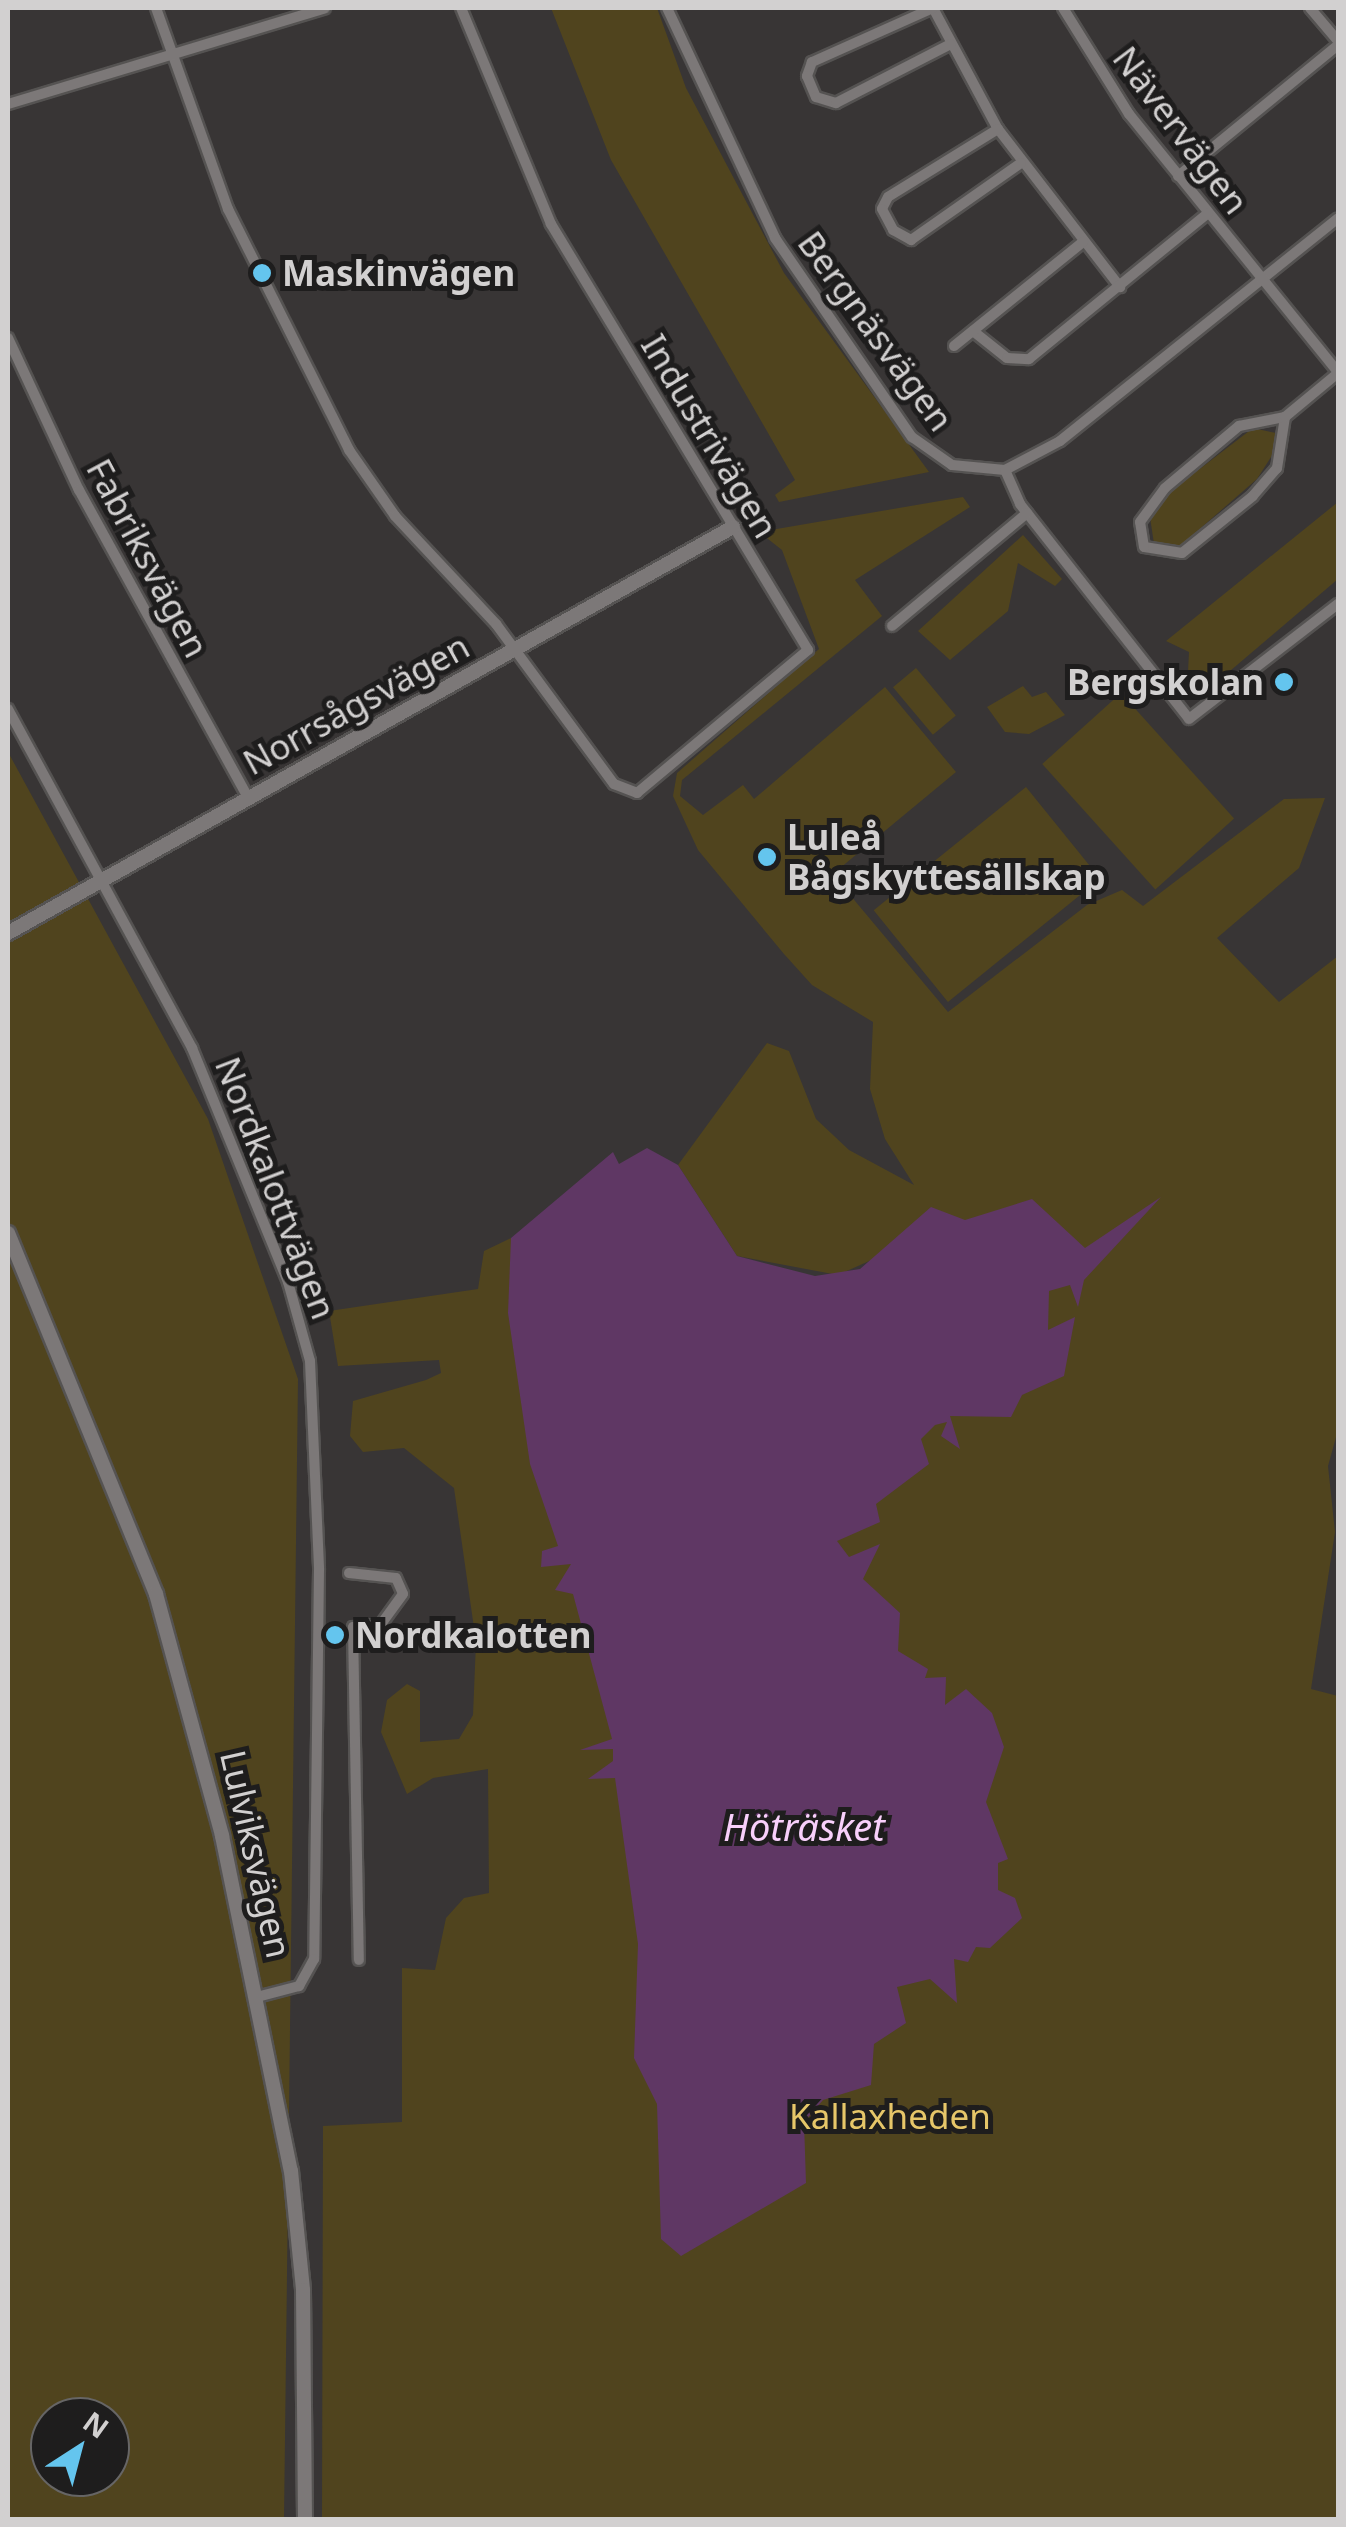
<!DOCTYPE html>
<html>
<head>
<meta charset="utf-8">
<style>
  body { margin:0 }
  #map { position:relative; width:1346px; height:2527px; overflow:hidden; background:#383535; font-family:"Noto Sans",sans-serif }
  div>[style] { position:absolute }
  .green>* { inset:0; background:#50441e; transform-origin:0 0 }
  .water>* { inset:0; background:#5f3764 }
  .roads { filter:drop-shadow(2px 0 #555352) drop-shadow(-2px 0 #555352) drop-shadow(0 2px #555352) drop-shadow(0 -2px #555352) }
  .street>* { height:10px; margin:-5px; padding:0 5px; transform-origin:5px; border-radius:5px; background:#7c7878 }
  .secondary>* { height:14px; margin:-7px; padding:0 7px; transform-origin:7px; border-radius:7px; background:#7c7878 }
  .dots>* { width:28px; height:28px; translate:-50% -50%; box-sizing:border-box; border:5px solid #1e1d1d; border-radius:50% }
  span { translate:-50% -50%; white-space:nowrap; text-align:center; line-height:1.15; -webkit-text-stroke:10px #1e1d1d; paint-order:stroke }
  .street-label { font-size:35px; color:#d2d0d0 }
  .poi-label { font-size:35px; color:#d2d0d0; font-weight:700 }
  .left { translate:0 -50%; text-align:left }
  .right { translate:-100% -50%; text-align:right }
  .park-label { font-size:35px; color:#e6c669 }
  .water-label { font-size:38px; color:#f8d0fb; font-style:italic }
  .frame { position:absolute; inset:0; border:10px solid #d2d0d0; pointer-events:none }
  .north { position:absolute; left:30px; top:2397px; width:100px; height:100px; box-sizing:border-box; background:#1e1d1d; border:2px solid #666565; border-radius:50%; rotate:36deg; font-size:28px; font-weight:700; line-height:40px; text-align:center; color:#d2d0d0 }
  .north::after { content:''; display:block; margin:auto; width:35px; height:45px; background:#64c5ee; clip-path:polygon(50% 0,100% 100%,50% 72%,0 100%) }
</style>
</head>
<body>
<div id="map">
  <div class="green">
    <i style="clip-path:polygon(551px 8px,657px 8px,686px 88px,784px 273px,929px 472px,779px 502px,775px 495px,795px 480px,611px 160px)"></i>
    <i style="clip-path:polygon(1253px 428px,1276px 433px,1278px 446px,1257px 479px,1179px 547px,1154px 544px,1150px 517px,1171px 491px)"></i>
    <i style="clip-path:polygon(963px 497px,970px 507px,855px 580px,882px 616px,682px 780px,680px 796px,703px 815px,743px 785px,754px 799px,885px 687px,956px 772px,822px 883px,840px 905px,850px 895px,948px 1012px,1087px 905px,1122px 890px,1143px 906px,1284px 799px,1325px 798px,1299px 868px,1217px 938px,1279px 1002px,1338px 956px,1338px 1430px,1328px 1466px,1335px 1532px,1311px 1689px,1338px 1696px,1338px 2519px,322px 2520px,323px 2126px,402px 2122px,402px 1968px,435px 1970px,446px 1918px,464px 1898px,489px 1893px,488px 1769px,433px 1778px,407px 1794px,381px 1732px,387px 1700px,407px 1684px,420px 1691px,420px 1742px,459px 1739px,473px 1715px,476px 1642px,454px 1488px,404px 1448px,363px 1452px,350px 1436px,353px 1401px,426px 1380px,441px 1373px,439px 1360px,338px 1366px,329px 1311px,478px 1289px,484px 1251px,511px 1238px,511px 1284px,916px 1293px,896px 1238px,878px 1257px,838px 1275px,737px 1256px,678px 1165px,767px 1043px,789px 1051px,816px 1119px,849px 1150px,914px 1185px,885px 1139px,870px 1089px,873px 1022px,812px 985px,784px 954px,698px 850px,673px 796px,677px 773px,819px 649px,782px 550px,759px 532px)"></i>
    <i style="clip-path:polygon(1338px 502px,1338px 579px,1210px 688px,1187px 691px,1189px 652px,1166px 641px)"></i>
    <i style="clip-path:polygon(1023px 535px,1062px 579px,1055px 586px,1018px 563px,1008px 611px,950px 660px,918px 631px)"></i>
    <i style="left:916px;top:668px;width:62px;height:30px;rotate:50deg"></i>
    <i style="clip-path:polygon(1023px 686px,1032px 697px,1046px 692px,1065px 715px,1029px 734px,1005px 732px,987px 707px)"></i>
    <i style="left:1121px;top:693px;width:169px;height:106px;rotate:48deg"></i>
    <i style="clip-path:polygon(evenodd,8px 752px,208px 1119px,298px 1379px,284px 2519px,8px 2519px,8px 752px,50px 2417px,110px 2417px,110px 2477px,50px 2477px,50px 2417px)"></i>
    <i style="left:1026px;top:787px;width:118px;height:196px;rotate:51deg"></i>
  </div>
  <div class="water">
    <i style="clip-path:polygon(647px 1148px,678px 1165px,737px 1256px,815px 1276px,860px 1269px,931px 1207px,965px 1220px,1032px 1199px,1085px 1248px,1161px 1197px,1084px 1280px,1078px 1307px,1070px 1285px,1049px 1291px,1048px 1330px,1075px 1317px,1064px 1376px,1022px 1395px,1011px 1417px,950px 1416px,960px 1449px,941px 1436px,947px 1422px,935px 1425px,921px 1439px,929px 1464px,876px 1504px,880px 1522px,837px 1541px,849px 1557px,880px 1544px,863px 1579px,900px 1613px,898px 1651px,928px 1669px,925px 1678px,946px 1677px,945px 1705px,966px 1689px,992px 1713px,1004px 1747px,986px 1802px,1008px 1859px,998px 1863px,998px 1890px,1015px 1898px,1022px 1918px,990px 1948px,976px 1947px,968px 1962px,954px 1959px,957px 2003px,930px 1979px,897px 1987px,906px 2023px,874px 2044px,871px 2085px,823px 2100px,804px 2122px,806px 2183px,681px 2256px,661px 2239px,657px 2104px,634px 2058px,638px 1944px,615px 1778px,588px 1779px,613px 1761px,613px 1749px,580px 1750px,612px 1739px,573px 1594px,555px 1590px,571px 1564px,541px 1567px,542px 1551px,558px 1546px,530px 1464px,508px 1313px,511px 1238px,613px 1152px,619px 1164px)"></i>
  </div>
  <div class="roads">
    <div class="street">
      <i style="left:156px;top:8px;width:214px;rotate:70.3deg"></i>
      <i style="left:228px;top:209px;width:270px;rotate:63.3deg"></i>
      <i style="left:349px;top:450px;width:80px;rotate:55.1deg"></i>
      <i style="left:395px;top:516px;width:148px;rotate:46.9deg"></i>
      <i style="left:496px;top:624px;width:199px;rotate:53.6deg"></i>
      <i style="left:614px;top:784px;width:25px;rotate:21deg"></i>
      <i style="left:637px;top:793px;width:223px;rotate:-39.9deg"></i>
      <i style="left:808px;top:650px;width:498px;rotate:-121.1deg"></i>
      <i style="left:551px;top:224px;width:234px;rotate:-112.6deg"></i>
      <i style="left:667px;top:8px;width:254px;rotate:64.8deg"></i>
      <i style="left:775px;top:238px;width:242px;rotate:55.5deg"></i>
      <i style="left:912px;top:437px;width:49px;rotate:35deg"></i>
      <i style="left:952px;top:465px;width:53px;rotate:5.4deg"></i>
      <i style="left:1005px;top:470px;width:62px;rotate:-27.8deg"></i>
      <i style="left:1060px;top:441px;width:356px;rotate:-38.7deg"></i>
      <i style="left:933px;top:8px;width:137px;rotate:61.8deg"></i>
      <i style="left:998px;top:129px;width:200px;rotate:52.3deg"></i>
      <i style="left:933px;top:8px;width:133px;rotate:155.9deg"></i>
      <i style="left:812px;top:62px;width:15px;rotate:110deg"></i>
      <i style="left:807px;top:76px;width:23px;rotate:67deg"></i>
      <i style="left:816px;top:97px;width:21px;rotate:17deg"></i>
      <i style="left:836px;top:103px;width:129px;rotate:-27.2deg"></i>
      <i style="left:1063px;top:8px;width:125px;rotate:58.1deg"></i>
      <i style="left:1129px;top:114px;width:332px;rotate:51deg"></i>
      <i style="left:1310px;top:8px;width:43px;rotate:49.7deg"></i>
      <i style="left:8px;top:104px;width:331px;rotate:-16.8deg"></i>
      <i style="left:998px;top:129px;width:129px;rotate:148.3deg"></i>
      <i style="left:888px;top:197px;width:13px;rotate:117deg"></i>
      <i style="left:882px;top:209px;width:24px;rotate:62deg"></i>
      <i style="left:893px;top:230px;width:21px;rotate:29deg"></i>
      <i style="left:911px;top:240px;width:134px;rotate:-35deg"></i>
      <i style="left:1178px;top:176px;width:207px;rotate:-39.3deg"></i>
      <i style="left:973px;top:331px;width:43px;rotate:38.5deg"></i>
      <i style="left:1007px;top:358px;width:22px;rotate:3deg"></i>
      <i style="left:1029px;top:359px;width:231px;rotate:-39.2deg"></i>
      <i style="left:8px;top:338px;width:168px;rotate:65deg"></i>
      <i style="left:79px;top:490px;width:353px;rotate:61.2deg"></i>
      <i style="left:954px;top:346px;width:166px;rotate:-38.9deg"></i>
      <i style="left:1285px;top:417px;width:52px;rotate:98.9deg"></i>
      <i style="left:1277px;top:468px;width:37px;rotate:131deg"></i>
      <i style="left:1253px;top:496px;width:91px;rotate:141.2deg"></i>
      <i style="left:1182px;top:553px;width:38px;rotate:-171deg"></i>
      <i style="left:1144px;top:547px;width:25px;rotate:-99deg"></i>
      <i style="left:1140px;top:522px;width:42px;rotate:-53.7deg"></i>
      <i style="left:1165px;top:488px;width:97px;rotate:-40deg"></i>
      <i style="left:1239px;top:426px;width:47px;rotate:-11.1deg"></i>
      <i style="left:1285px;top:417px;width:69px;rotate:-39.7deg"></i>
      <i style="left:1005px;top:470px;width:37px;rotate:66deg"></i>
      <i style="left:1020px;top:504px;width:273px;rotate:51.8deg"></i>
      <i style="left:1189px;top:719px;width:188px;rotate:-37.7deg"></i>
      <i style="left:892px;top:626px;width:176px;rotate:-39.9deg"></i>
      <i style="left:8px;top:709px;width:386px;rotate:61.5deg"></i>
      <i style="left:192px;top:1048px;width:253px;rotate:67.7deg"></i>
      <i style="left:288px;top:1282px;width:82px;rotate:74.4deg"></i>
      <i style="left:310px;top:1361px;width:209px;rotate:87.5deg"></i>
      <i style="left:319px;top:1570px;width:389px;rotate:90.7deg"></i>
      <i style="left:314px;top:1959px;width:31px;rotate:119deg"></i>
      <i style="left:299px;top:1986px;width:43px;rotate:165.3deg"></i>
      <i style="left:349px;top:1573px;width:47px;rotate:6.1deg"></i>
      <i style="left:396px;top:1578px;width:17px;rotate:66deg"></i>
      <i style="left:403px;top:1594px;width:37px;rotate:126deg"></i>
      <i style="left:381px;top:1624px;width:28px;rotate:174deg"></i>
      <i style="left:353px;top:1627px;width:333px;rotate:89deg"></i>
    </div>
    <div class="secondary">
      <i style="left:8px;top:933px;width:831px;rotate:-29.25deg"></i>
      <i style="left:8px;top:1233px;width:390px;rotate:67.7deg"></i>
      <i style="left:156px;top:1594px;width:251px;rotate:74.7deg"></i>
      <i style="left:222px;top:1836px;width:342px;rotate:78.4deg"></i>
      <i style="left:291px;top:2171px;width:120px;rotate:84.2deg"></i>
      <i style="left:303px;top:2290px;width:230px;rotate:89.5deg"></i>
    </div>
  </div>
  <div class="dots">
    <i style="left:262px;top:273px;background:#64c5ee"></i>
    <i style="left:1284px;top:682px;background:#64c5ee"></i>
    <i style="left:767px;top:857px;background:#64c5ee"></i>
    <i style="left:335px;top:1635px;background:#64c5ee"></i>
  </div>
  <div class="street-label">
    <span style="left:1181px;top:130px;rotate:53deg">Nävervägen</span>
    <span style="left:876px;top:331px;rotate:54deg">Bergnäsvägen</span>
    <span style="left:710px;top:436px;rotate:59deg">Industrivägen</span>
    <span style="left:148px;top:558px;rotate:62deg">Fabriksvägen</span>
    <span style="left:356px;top:704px;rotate:-29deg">Norrsågsvägen</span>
    <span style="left:276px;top:1188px;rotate:69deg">Nordkalottvägen</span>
    <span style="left:256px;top:1854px;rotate:77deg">Lulviksvägen</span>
  </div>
  <div class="poi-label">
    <span class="left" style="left:282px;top:273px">Maskinvägen</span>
    <span class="right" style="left:1264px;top:682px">Bergskolan</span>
    <span class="left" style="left:787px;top:857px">Luleå<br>Bågskyttesällskap</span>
    <span class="left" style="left:355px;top:1635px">Nordkalotten</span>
  </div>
  <div class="park-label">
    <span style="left:890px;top:2116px">Kallaxheden</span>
  </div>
  <div class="water-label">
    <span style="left:804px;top:1827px">Höträsket</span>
  </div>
  <div class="frame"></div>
  <div class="north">N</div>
</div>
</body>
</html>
